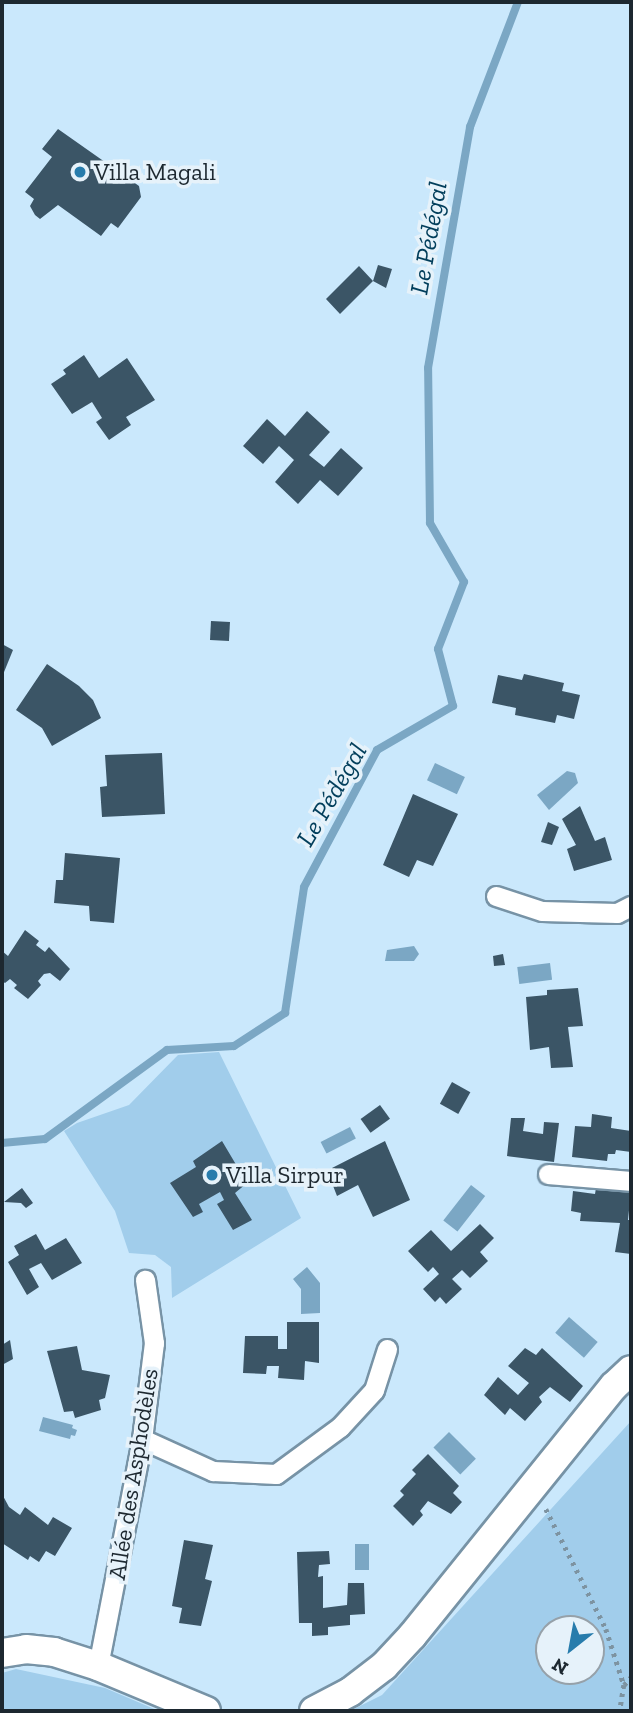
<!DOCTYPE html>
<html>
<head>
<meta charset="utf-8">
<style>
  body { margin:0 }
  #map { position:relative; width:633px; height:1713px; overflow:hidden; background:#cae8fc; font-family:"Zilla Slab",serif }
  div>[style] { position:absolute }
  .green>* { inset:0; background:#a1cdeb }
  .water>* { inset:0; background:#7ba7c4; transform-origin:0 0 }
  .stream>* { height:8px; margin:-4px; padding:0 4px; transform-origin:4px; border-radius:4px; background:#7ba7c4 }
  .building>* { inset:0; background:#3b5566; transform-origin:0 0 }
  .path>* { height:4.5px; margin-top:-2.25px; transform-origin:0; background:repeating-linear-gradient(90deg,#7d93a1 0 3.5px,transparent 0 8.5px) }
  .roads { filter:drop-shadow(2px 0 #7793a6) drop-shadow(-2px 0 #7793a6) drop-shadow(0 2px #7793a6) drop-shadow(0 -2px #7793a6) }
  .street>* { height:19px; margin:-9.5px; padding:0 9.5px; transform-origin:9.5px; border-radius:9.5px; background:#fff }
  .secondary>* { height:28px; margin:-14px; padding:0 14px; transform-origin:14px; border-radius:14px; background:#fff }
  .dots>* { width:19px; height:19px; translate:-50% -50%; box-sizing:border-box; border:4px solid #e6f2fa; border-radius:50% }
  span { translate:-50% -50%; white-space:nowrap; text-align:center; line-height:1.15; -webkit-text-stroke:7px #e6f2fa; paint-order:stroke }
  .poi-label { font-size:24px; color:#1d2830 }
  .left { translate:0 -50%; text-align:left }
  .street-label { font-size:24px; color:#1d2830 }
  .water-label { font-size:26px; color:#023e5b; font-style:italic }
  .frame { position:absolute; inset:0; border:4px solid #1d2830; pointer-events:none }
  .north { position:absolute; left:535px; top:1615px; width:70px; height:70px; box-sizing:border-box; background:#e6f2fa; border:2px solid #96a1a9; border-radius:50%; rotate:211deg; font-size:19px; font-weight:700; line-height:28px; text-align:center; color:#1d2830 }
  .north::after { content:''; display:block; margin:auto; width:24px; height:32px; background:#277cac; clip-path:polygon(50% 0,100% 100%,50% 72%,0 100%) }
</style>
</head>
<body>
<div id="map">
  <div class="green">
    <i style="clip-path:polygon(219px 1052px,301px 1218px,172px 1298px,171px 1267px,155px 1255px,129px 1253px,115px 1211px,64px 1131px,77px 1123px,129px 1105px,178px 1055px)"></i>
    <i style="clip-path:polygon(evenodd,631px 1421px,631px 1711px,350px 1711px,382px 1695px,631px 1421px,549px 1629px,591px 1629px,591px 1671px,549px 1671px,549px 1629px)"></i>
    <i style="clip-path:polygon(16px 1669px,105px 1688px,159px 1711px,2px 1711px,2px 1673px)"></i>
  </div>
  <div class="water">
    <i style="left:435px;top:763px;width:33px;height:19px;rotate:25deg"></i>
    <i style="clip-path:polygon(567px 771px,575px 773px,578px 783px,549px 810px,537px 795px)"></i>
    <i style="clip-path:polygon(414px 946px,419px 954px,414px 961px,385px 961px,387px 950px)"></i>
    <i style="left:550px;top:963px;width:17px;height:33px;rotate:83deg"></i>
    <i style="left:350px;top:1127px;width:13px;height:33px;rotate:63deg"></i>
    <i style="left:471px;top:1185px;width:18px;height:45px;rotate:38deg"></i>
    <i style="clip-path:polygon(307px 1267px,320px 1283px,320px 1313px,301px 1314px,301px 1289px,293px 1279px)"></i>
    <i style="left:569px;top:1317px;width:38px;height:21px;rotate:41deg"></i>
    <i style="clip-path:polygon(43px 1417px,73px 1425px,72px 1428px,77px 1430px,75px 1436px,71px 1435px,70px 1439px,39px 1431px)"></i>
    <i style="left:449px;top:1432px;width:38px;height:22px;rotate:45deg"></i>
    <i style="left:355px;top:1544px;width:14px;height:26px"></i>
  </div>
  <div class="stream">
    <i style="left:2px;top:1143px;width:43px;rotate:-5.3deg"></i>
    <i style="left:45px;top:1139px;width:151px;rotate:-36.1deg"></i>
    <i style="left:167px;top:1050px;width:67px;rotate:-3.4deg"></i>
    <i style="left:234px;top:1046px;width:61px;rotate:-32.9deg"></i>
    <i style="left:285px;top:1013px;width:127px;rotate:-81.4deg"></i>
    <i style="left:304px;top:887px;width:155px;rotate:-61.9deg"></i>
    <i style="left:377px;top:750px;width:88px;rotate:-30.1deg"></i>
    <i style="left:453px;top:706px;width:59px;rotate:-104.7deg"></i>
    <i style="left:438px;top:649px;width:72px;rotate:-68.8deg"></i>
    <i style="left:464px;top:582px;width:68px;rotate:-120deg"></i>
    <i style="left:430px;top:523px;width:155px;rotate:-90.7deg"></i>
    <i style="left:428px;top:368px;width:245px;rotate:-80.1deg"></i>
    <i style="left:470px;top:127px;width:134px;rotate:-69deg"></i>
  </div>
  <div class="building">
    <i style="clip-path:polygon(58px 129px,139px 186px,141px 197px,118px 228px,111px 223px,101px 236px,58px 205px,40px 219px,35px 215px,30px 206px,34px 199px,25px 192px,52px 157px,42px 149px)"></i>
    <i style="clip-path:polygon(378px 265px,392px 269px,386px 288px,373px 281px,340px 314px,326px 299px,359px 266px,373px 281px)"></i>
    <i style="clip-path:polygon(84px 355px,99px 378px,127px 358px,155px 400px,126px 417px,131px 425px,109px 440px,96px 422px,102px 418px,92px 402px,72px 414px,51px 384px,66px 374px,63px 370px)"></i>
    <i style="clip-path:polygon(307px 411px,330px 432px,309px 455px,324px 467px,341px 448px,363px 468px,338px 496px,320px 480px,298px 504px,275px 482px,294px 460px,279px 446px,263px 464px,243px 446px,267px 419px,285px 436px)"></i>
    <i style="left:211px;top:621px;width:19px;height:19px;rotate:3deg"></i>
    <i style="clip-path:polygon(2px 644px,13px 650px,2px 677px)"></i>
    <i style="clip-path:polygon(47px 664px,79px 686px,93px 700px,101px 718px,52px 746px,42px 728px,16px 710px)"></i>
    <i style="clip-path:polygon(524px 674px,564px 683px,562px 691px,580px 695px,574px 719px,557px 715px,555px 723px,515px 715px,516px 708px,492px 703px,498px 675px,522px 680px)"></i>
    <i style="clip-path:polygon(162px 753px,165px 814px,102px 817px,100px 787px,107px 786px,105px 755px)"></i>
    <i style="clip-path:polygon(413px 794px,458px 814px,433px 866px,417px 860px,409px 877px,383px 865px)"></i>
    <i style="clip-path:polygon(580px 806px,595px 841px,605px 837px,612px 860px,574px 871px,567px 849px,576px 845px,562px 819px)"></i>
    <i style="clip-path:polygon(548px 822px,559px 827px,552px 845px,541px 842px)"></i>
    <i style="clip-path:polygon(65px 853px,120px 858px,114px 923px,90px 921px,89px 906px,54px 903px,56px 880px,63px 880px)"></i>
    <i style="clip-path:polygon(25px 930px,39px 941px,36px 945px,45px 952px,49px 947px,70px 969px,60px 981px,50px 973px,44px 974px,38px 981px,41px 985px,28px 999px,14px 988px,17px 985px,10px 979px,5px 983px,2px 981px,2px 951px,8px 956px)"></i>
    <i style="clip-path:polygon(503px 954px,505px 965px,494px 966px,493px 956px)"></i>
    <i style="clip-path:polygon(578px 988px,583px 1026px,568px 1027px,573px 1067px,551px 1068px,549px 1047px,530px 1050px,526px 997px,547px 995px,547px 990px)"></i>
    <i style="left:452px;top:1082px;width:21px;height:25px;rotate:29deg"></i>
    <i style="left:380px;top:1105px;width:17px;height:24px;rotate:54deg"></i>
    <i style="clip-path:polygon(592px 1114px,612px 1117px,611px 1128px,631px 1131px,631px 1152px,616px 1150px,615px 1154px,608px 1154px,607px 1161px,572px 1157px,575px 1126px,591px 1127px)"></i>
    <i style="clip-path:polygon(511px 1118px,525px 1118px,523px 1131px,543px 1134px,544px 1122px,559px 1123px,554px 1162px,507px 1156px)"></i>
    <i style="clip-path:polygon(222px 1141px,247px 1183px,235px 1193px,252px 1220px,233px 1230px,217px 1204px,224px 1200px,220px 1192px,199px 1204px,203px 1212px,193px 1217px,170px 1183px,196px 1167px,193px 1161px)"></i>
    <i style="clip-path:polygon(385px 1141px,410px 1200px,373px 1217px,358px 1185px,337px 1196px,330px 1178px,335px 1175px,332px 1168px)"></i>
    <i style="clip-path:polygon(22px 1188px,33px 1203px,26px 1208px,21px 1203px,4px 1202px)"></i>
    <i style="clip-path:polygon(596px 1188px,631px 1191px,628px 1220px,631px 1220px,631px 1254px,615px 1252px,620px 1223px,580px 1221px,581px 1213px,571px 1211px,573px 1191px,595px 1194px)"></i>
    <i style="clip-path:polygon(480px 1224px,494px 1238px,480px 1252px,488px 1261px,470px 1278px,462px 1270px,452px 1279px,462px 1289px,446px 1304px,440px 1297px,435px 1302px,423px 1289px,439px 1274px,433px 1267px,428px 1272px,408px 1251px,431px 1230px,451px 1251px)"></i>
    <i style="clip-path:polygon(36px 1234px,45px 1250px,66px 1238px,82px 1263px,52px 1280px,41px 1263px,29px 1269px,39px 1287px,27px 1295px,8px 1262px,19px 1255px,14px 1246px)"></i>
    <i style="clip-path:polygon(287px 1322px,319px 1322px,319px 1363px,305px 1361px,304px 1380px,278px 1378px,279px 1366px,267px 1366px,266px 1374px,243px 1373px,245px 1336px,278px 1336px,278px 1349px,287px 1349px)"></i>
    <i style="clip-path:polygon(10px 1340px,13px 1359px,2px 1365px,2px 1345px)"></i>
    <i style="clip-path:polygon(77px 1346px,82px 1370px,110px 1375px,105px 1398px,99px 1400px,101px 1410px,75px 1418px,73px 1411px,64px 1412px,47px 1351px)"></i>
    <i style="clip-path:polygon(525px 1348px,536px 1355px,542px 1348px,583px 1386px,570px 1402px,550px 1387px,539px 1397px,542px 1402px,525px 1421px,510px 1408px,505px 1415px,484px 1395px,498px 1377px,518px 1395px,529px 1383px,508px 1366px)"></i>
    <i style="clip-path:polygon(428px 1454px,459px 1486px,453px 1493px,462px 1502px,451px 1514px,428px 1501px,420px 1511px,423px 1515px,413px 1526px,393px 1506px,404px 1495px,400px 1491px,416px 1474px,412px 1470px)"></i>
    <i style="clip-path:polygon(2px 1494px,9px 1507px,20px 1515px,25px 1507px,48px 1525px,53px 1517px,72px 1528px,55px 1556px,46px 1551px,39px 1562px,30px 1556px,28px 1560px,2px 1543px)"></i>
    <i style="clip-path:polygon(184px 1540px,213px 1545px,205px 1579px,212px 1581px,201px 1626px,179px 1623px,182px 1608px,172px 1606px)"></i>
    <i style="clip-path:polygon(329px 1551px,330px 1564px,319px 1565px,318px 1577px,323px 1576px,323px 1608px,347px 1605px,348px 1583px,364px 1583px,365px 1614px,350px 1615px,350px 1625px,328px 1627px,328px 1635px,312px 1636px,312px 1623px,299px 1623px,297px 1552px)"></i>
  </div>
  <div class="path">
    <i style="left:546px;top:1509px;width:134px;rotate:63.4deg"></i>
    <i style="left:606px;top:1629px;width:59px;rotate:72.2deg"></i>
    <i style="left:624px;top:1685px;width:26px;rotate:99deg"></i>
    <i style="left:624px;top:1685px;width:11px;rotate:-49deg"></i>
  </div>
  <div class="roads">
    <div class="street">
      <i style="left:496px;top:896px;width:48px;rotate:18.1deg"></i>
      <i style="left:542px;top:911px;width:75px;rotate:1.5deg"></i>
      <i style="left:617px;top:913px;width:16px;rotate:-27deg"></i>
      <i style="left:548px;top:1174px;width:83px;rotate:4.8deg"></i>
      <i style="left:142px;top:1439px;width:78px;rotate:24.3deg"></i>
      <i style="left:213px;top:1471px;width:63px;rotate:2.7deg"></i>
      <i style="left:276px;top:1474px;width:79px;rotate:-36.3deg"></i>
      <i style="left:340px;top:1427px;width:50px;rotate:-47.4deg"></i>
      <i style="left:374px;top:1390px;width:43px;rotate:-72.4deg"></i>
      <i style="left:98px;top:1666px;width:231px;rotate:-79deg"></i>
      <i style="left:142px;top:1439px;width:97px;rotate:-82.9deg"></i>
      <i style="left:154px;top:1343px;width:64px;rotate:-98.1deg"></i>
    </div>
    <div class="secondary">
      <i style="left:2px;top:1653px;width:24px;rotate:-9deg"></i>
      <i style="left:26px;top:1649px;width:28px;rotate:6deg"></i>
      <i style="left:54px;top:1652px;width:46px;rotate:17.7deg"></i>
      <i style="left:98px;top:1666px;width:117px;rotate:22.6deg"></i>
      <i style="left:314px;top:1711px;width:41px;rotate:-27.8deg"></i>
      <i style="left:350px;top:1692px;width:43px;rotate:-37.4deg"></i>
      <i style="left:384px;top:1666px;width:41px;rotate:-47deg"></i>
      <i style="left:412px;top:1636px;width:321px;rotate:-51.1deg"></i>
      <i style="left:614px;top:1386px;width:23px;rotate:-43deg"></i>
    </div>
  </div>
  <div class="dots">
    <i style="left:80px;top:172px;background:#277cac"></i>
    <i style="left:212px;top:1175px;background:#277cac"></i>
  </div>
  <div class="poi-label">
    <span class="left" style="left:94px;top:172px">Villa Magali</span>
    <span class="left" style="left:226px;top:1175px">Villa Sirpur</span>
  </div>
  <div class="street-label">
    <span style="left:133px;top:1474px;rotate:-81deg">Allée des Asphodèles</span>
  </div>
  <div class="water-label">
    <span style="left:429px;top:238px;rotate:-80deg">Le Pédégal</span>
    <span style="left:332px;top:795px;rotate:-60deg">Le Pédégal</span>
  </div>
  <div class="frame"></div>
  <div class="north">N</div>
</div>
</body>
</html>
